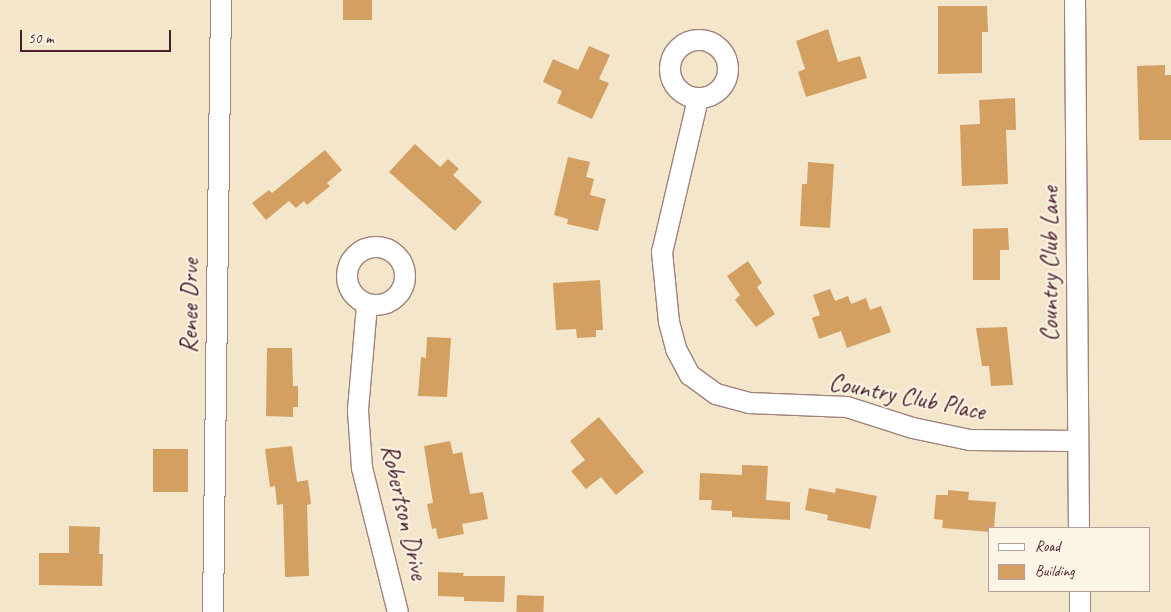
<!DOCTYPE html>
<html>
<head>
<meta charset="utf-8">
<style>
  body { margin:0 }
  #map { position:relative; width:1171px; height:612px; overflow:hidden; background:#f4e6cb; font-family:Caveat,sans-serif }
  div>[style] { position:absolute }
  .building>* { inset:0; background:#d3a062; transform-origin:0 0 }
  .roads { filter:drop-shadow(1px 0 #9f827b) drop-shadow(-1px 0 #9f827b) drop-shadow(0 1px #9f827b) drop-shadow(0 -1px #9f827b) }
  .minor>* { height:20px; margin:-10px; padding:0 10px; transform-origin:10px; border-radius:10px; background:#fff }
  .minor>.ring { margin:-10px; padding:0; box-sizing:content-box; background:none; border:20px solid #fff; border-radius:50% }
  span { translate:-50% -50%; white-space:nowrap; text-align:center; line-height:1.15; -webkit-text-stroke:4px #fcf5e5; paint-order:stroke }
  .street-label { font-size:25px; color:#4a1f2b }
  .legend { position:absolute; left:988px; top:527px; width:162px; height:65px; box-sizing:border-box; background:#fcf5e5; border:1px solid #b59f9b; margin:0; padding:6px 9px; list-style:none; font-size:15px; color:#4a1f2b }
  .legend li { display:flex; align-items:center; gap:10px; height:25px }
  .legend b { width:25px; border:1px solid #b59f9b }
  .scale { position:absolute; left:20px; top:30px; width:151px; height:22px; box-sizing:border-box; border:2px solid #4a1f2b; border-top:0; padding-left:6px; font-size:15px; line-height:18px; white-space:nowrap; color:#4a1f2b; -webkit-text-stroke:4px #fcf5e5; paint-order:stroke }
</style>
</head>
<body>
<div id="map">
  <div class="building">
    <i style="left:343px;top:0;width:29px;height:20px"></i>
    <i style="clip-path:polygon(938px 6px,987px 6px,988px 32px,982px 32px,982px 73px,938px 74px)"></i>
    <i style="clip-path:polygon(828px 29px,838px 62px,860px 56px,867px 78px,806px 97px,798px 72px,805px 69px,796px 41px)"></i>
    <i style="clip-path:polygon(589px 46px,610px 55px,599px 79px,609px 83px,592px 119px,557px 103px,562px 91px,543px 82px,553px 59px,578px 70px)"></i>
    <i style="clip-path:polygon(1165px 65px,1165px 75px,1171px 75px,1171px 140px,1139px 140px,1137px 66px)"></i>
    <i style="clip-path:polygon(1015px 98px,1016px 130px,1006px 130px,1008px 184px,962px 186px,960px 125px,980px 124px,979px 100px)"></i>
    <i style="clip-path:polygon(415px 144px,440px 167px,448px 159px,459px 169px,453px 175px,482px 202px,455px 231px,389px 172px)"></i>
    <i style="clip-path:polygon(325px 150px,342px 170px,327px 183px,330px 186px,307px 205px,304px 201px,296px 208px,289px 201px,266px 220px,252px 203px,269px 190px,272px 193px)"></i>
    <i style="clip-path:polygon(568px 157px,590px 162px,586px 177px,594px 179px,590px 195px,606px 199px,598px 231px,567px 224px,568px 219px,554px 215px)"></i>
    <i style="clip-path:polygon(808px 162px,834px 164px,830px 228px,800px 226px,802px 184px,807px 184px)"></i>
    <i style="clip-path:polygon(1008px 228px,1009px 250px,1000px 250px,1000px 280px,973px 280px,973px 229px)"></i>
    <i style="clip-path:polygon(748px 261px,762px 283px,757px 287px,775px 314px,756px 327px,735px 300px,740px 295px,727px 276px)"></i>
    <i style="clip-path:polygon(600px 280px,603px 330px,596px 330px,596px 337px,577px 338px,576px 329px,556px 330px,553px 283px)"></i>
    <i style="clip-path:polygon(830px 289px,835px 301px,848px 296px,851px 304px,866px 298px,870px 310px,881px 306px,891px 332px,847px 348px,841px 331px,819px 339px,812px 318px,820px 315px,813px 295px)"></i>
    <i style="clip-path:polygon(1007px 327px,1013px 385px,991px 386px,989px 366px,982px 366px,976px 328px)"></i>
    <i style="clip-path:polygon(427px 337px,451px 338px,447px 397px,418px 396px,421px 357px,426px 358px)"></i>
    <i style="clip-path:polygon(267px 348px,292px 348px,293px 386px,298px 386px,298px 407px,293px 407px,293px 417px,266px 416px)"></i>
    <i style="clip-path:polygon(599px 417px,644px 472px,616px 495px,601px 477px,586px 489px,571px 471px,585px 460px,570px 441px)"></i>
    <i style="clip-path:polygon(450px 441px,453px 454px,462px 452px,470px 494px,483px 492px,488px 519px,462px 524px,464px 534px,438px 539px,436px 528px,432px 529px,427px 504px,433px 503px,424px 446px)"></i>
    <i style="clip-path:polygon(292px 446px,297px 482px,308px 480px,311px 504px,307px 505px,309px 576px,285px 577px,283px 504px,277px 505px,275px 486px,270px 487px,265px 449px)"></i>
    <i style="left:153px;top:449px;width:35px;height:43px"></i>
    <i style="clip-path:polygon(742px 465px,768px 466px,766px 500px,790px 502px,790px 520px,732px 517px,732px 511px,711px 510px,712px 500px,699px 500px,700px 473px,742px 475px)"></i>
    <i style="clip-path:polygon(809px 488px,835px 493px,836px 488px,877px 496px,870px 529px,827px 520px,828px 515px,805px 510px)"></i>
    <i style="clip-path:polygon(948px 490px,969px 492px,968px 500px,996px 502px,994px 528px,990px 528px,990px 532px,942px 528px,943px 520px,934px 519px,936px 495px,948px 495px)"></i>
    <i style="clip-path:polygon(69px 526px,100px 527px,99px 554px,103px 554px,102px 586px,39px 585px,39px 553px,69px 553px)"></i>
    <i style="clip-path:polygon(438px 572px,464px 573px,463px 576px,505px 576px,504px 602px,464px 601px,464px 597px,438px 596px)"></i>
    <i style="left:517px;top:595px;width:27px;height:17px;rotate:2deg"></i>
  </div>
  <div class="roads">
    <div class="minor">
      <i style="left:1075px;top:0;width:528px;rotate:89.57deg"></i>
      <i class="ring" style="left:670px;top:40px;width:38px;height:38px"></i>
      <i style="left:698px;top:99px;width:157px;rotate:103.2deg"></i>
      <i style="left:662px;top:252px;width:70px;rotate:84.3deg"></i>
      <i style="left:669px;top:322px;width:28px;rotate:75deg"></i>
      <i style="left:676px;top:349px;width:30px;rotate:62deg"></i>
      <i style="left:690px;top:375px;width:32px;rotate:36deg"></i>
      <i style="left:716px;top:394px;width:34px;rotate:15deg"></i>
      <i style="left:749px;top:403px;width:98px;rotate:2.3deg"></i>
      <i style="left:847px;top:407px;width:69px;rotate:17.7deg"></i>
      <i style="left:913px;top:428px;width:58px;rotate:11.9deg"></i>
      <i style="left:970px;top:440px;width:106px;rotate:0.5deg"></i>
      <i class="ring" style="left:347px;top:247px;width:38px;height:38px"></i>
      <i style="left:367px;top:305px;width:106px;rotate:94.9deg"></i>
      <i style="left:358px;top:411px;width:57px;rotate:86deg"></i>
      <i style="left:362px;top:468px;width:148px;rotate:76deg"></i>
      <i style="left:1080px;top:591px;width:21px;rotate:90deg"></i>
      <i style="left:213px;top:612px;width:612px;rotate:-89.25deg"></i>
    </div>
  </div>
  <div class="street-label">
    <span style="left:1050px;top:264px;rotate:-90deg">Country Club Lane</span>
    <span style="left:190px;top:306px;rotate:-89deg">Renee Drve</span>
    <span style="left:907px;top:397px;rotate:11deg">Country Club Place</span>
    <span style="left:404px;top:512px;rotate:77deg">Robertson Drive</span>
  </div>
  <ul class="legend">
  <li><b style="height:6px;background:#fff"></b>Road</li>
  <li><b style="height:14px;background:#d3a062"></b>Building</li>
  </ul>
  <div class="scale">50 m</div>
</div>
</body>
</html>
